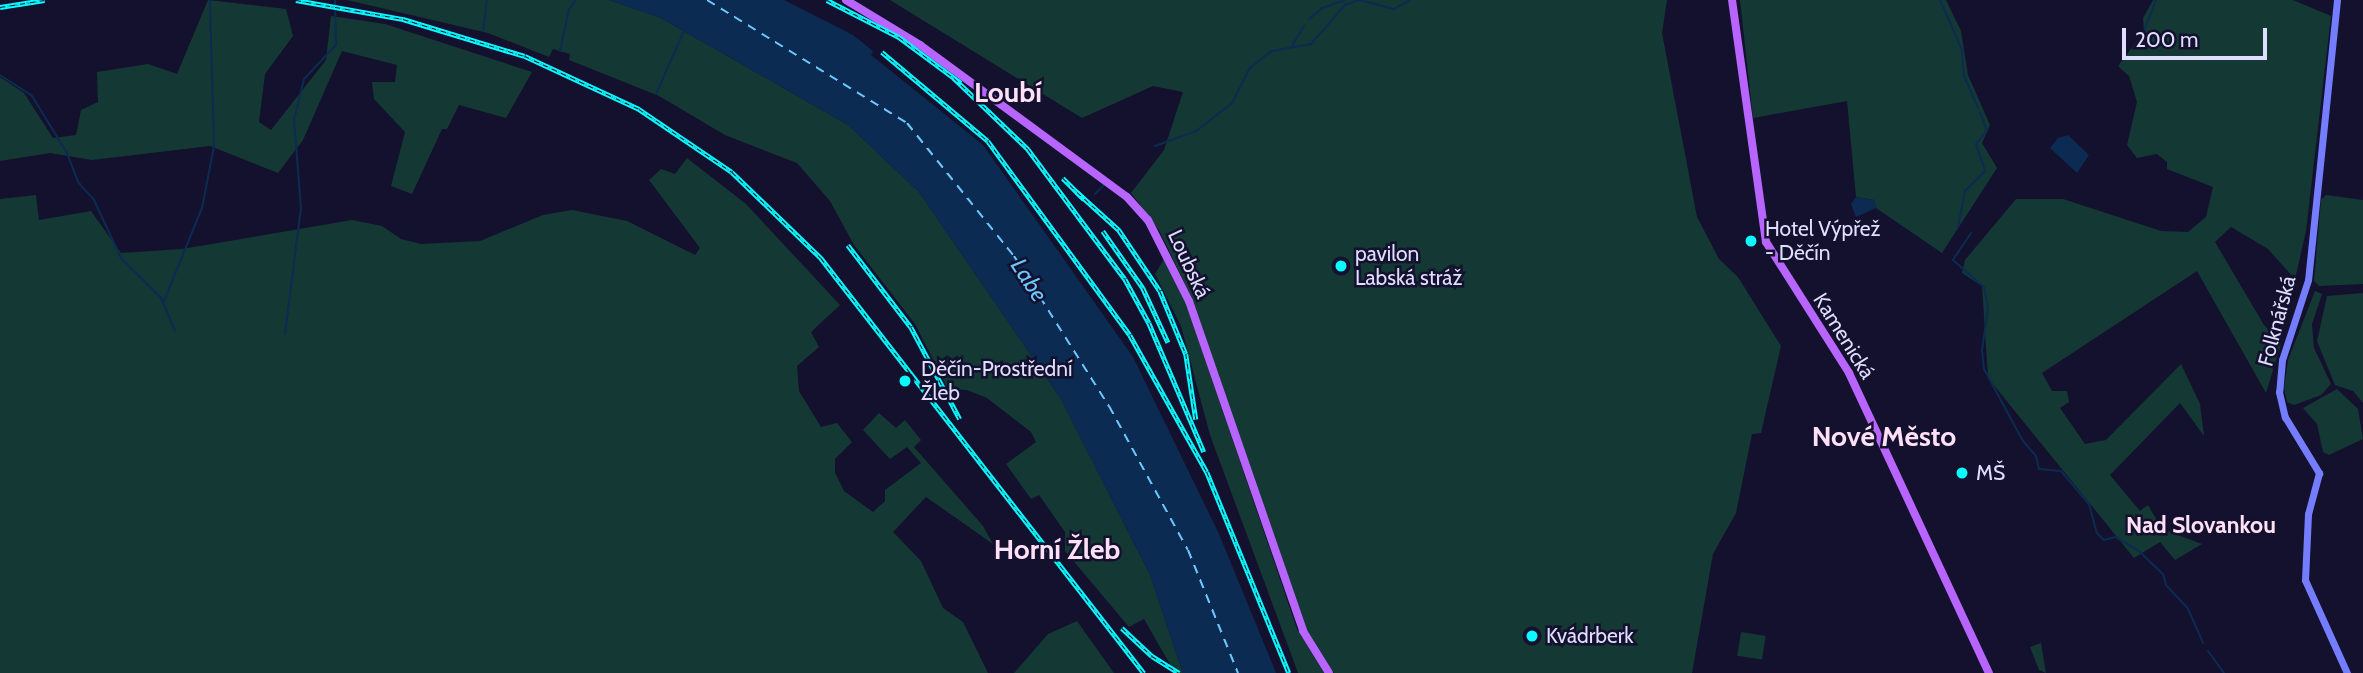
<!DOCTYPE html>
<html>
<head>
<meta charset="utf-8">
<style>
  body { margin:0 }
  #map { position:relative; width:2363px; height:673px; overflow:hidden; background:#14112e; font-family:Cabin,sans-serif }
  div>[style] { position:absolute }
  .green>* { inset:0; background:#143834; transform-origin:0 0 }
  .water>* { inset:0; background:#0c2b52 }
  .stream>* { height:2px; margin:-1px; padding:0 1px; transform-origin:1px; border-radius:1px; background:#0c2b52 }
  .ferry>* { height:2px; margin-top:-1px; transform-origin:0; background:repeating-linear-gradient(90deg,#6cc7ff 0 9px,transparent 0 16px) }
  .secondary>* { height:7px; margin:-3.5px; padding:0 3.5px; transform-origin:3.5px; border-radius:3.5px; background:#757dff }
  .primary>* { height:8px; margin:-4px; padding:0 4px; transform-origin:4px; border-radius:4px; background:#b865ff }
  .rail>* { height:4.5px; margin-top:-2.25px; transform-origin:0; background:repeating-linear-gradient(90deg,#14112e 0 5px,#0afbff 0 10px); box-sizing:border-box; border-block:2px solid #0afbff }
  .dots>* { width:19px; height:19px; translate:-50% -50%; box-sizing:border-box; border:4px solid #14112e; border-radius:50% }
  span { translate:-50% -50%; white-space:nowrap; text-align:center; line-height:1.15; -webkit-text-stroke:5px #14112e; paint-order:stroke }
  .poi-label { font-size:21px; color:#dfdeff }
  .left { translate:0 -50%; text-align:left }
  .street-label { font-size:21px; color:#dfdeff }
  .water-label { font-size:23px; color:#6cc7ff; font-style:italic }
  .neighbourhood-label { font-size:23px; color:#ffe0f6; font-weight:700 }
  .district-label { font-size:28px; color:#ffe0f6; font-weight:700 }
  .scale { position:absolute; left:2122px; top:28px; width:145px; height:32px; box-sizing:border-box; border:4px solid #dfdeff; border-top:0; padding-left:9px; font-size:21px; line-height:24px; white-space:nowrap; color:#dfdeff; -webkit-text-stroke:5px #14112e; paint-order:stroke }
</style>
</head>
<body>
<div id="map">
  <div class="green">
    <i style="clip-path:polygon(208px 0,286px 9px,293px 36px,265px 74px,259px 122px,271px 130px,326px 60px,331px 16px,385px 24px,532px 72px,506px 118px,459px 105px,447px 129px,442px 129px,412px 194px,391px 186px,405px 132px,374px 99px,372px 82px,395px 82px,397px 65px,342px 51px,303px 140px,278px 173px,210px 146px,92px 160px,50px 153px,0 161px,0 77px,24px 93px,53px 138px,76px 135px,81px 110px,98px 102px,97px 72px,148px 64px,177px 74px)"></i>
    <i style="clip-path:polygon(347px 0,609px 0,661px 18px,848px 125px,919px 192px,1061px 399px,1150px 575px,1183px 673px,1175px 673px,1144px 619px,1129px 627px,1065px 551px,1065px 532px,1039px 495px,1031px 499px,1006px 464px,1036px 442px,1031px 432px,987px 398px,967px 390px,948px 389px,915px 324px,854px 245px,830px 201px,797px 163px,725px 135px,659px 96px,569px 60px,570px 54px,553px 49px,549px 57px,488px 33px)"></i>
    <i style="clip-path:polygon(890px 0,1667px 0,1662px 33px,1697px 217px,1719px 259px,1738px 277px,1781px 346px,1761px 433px,1752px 434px,1736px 513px,1713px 554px,1692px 673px,1334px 673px,1305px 627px,1276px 552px,1194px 303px,1159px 230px,1131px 193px,1164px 150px,1183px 92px,1153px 86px,1082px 118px)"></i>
    <i style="clip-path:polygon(1740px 0,1946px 0,1961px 31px,1968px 75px,1990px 125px,1982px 143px,1997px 168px,1942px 253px,1876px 208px,1874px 200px,1856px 197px,1847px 101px,1753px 118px)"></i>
    <i style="clip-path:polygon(2153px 0,2293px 0,2331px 16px,2306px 231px,2295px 279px,2268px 249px,2231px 227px,2215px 242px,2264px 325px,2281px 344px,2266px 393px,2197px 271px,2042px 373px,2052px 391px,2067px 391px,2069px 402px,2060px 408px,2085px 444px,2106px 440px,2181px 364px,2200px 404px,2204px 436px,2180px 403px,2110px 475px,2140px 511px,2148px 505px,2162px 529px,2202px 544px,2175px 560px,2160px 542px,2134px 558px,1988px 378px,1982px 286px,1962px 273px,1965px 260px,2016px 199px,2063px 199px,2161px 231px,2188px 232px,2206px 217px,2213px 187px,2167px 169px,2167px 162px,2157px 154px,2137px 158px,2127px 145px,2137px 102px,2129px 76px,2118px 66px,2144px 32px,2143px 18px)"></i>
    <i style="clip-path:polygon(687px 158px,746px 204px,840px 305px,811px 332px,819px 347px,797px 366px,799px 391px,821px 427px,837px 423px,852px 442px,835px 459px,835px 473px,844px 491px,873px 512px,885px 501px,885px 490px,921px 463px,907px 447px,890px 459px,863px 430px,879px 413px,896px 428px,905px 420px,921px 440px,914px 447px,983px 526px,993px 544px,926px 497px,893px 532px,921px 561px,943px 608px,963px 622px,988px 673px,0 673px,0 199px,36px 195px,39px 220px,91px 211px,121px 253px,182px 249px,352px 220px,382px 226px,401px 239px,421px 244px,480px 241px,543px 215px,572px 210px,627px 221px,695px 255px,700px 248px,649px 180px,661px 169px,675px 174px)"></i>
    <i style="clip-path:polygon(2326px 195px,2363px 200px,2363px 284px,2319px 286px,2314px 281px,2321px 200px)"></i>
    <i style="clip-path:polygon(1164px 259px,1186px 303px,1297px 629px,1324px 673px,1298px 673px,1210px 435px,1181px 326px,1155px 274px)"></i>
    <i style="clip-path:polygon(2315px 291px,2322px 294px,2312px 324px,2314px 348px,2331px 384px,2321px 395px,2294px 405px,2287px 402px,2284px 388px,2288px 360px)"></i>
    <i style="clip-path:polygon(2363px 293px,2363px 403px,2353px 391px,2335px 385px,2317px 341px,2327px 296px)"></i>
    <i style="clip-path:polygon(2337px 389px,2358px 409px,2363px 439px,2329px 455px,2323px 452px,2317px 424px,2303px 408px)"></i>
    <i style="clip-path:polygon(1077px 621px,1114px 673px,1014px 673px,1048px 634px)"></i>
    <i style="left:1741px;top:632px;width:25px;height:24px;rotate:9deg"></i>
    <i style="clip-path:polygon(2041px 643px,2046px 673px,2039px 670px,2030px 647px)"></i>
  </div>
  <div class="water">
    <i style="clip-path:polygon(609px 0,784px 0,853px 35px,873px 51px,871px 55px,983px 145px,1133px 357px,1219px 534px,1276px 673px,1183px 673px,1150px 575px,1061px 399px,919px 192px,848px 125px,661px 18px)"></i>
    <i style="clip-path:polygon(2068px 135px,2089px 155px,2077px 173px,2050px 148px,2058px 138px)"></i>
    <i style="clip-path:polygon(1856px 197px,1874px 200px,1876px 208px,1856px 217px,1851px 204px)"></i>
  </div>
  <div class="stream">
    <i style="left:1360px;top:0;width:35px;rotate:15deg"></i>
    <i style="left:1394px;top:9px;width:18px;rotate:-29deg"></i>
    <i style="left:1940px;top:0;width:55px;rotate:66.3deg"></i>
    <i style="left:1962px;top:50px;width:26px;rotate:86deg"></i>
    <i style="left:1964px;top:76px;width:35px;rotate:66deg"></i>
    <i style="left:1309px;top:19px;width:17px;rotate:-40deg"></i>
    <i style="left:1322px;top:8px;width:24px;rotate:-19deg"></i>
    <i style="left:483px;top:31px;width:31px;rotate:-83deg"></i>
    <i style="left:1291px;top:47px;width:25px;rotate:-58deg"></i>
    <i style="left:2137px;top:49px;width:53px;rotate:-68.8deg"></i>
    <i style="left:560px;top:51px;width:43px;rotate:-77.9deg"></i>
    <i style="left:569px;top:9px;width:11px;rotate:-52deg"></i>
    <i style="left:0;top:75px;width:38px;rotate:33deg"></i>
    <i style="left:32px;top:96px;width:67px;rotate:58.4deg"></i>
    <i style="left:67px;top:153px;width:31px;rotate:69deg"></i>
    <i style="left:78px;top:182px;width:24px;rotate:48deg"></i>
    <i style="left:94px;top:200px;width:64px;rotate:65deg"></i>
    <i style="left:121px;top:258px;width:57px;rotate:45deg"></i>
    <i style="left:161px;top:298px;width:36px;rotate:67deg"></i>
    <i style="left:656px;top:94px;width:69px;rotate:-66deg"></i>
    <i style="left:1155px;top:146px;width:44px;rotate:-20.1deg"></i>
    <i style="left:1196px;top:131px;width:46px;rotate:-37.9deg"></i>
    <i style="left:1232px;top:103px;width:39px;rotate:-63deg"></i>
    <i style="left:1250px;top:68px;width:28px;rotate:-38deg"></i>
    <i style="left:1272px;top:51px;width:40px;rotate:-10deg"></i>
    <i style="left:1311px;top:44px;width:52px;rotate:-48.9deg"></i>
    <i style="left:1345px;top:5px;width:15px;rotate:-20deg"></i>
    <i style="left:1095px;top:194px;width:14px;rotate:-45deg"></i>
    <i style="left:1958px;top:227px;width:37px;rotate:-79deg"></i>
    <i style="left:1965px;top:191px;width:28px;rotate:-45deg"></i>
    <i style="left:1985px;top:171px;width:28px;rotate:-108deg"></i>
    <i style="left:1976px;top:144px;width:17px;rotate:-50deg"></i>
    <i style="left:1987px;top:131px;width:20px;rotate:-110deg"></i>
    <i style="left:1971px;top:233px;width:32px;rotate:124deg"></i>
    <i style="left:1953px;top:260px;width:41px;rotate:41.1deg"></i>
    <i style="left:1984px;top:287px;width:21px;rotate:79deg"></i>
    <i style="left:1988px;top:308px;width:42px;rotate:98.1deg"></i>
    <i style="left:1982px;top:350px;width:19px;rotate:84deg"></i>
    <i style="left:1984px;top:369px;width:82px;rotate:61.6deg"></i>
    <i style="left:2023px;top:441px;width:20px;rotate:49deg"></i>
    <i style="left:2036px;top:456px;width:13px;rotate:77deg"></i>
    <i style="left:2039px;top:469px;width:22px;rotate:5deg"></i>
    <i style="left:2061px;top:471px;width:43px;rotate:49.7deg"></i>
    <i style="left:2089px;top:504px;width:30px;rotate:75deg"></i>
    <i style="left:2097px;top:533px;width:10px;rotate:45deg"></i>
    <i style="left:2104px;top:540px;width:11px;rotate:-15deg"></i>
    <i style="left:2115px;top:537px;width:28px;rotate:30deg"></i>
    <i style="left:2139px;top:551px;width:33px;rotate:44deg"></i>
    <i style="left:2163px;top:574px;width:11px;rotate:75deg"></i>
    <i style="left:2166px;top:585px;width:33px;rotate:47deg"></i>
    <i style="left:2188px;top:609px;width:37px;rotate:66deg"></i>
    <i style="left:164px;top:301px;width:100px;rotate:-67.8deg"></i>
    <i style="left:202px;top:208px;width:63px;rotate:-79deg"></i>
    <i style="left:214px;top:146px;width:146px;rotate:-91.6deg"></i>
    <i style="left:285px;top:334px;width:127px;rotate:-82.8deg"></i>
    <i style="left:301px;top:208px;width:88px;rotate:-94.5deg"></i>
    <i style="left:294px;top:120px;width:42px;rotate:-76.3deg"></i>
    <i style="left:304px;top:79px;width:47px;rotate:-46.7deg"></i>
    <i style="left:336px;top:45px;width:45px;rotate:-91.3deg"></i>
    <i style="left:2208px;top:651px;width:27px;rotate:54deg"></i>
  </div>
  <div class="ferry">
    <i style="left:707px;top:0;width:235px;rotate:31.6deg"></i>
    <i style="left:907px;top:123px;width:171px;rotate:51.2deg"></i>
    <i style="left:1014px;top:256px;width:178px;rotate:57.7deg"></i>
    <i style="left:1109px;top:406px;width:164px;rotate:61.3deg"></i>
    <i style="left:1188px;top:550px;width:133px;rotate:67.9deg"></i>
  </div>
  <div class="secondary">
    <i style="left:2337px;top:0;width:281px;rotate:95.9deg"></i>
    <i style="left:2308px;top:280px;width:84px;rotate:108deg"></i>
    <i style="left:2282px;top:360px;width:32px;rotate:95deg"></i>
    <i style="left:2279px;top:392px;width:26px;rotate:77deg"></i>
    <i style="left:2285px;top:417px;width:66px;rotate:58.7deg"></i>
    <i style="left:2319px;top:473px;width:42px;rotate:105deg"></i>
    <i style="left:2308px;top:514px;width:66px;rotate:92.6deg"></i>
    <i style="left:2305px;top:580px;width:102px;rotate:65.7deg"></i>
  </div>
  <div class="primary">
    <i style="left:846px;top:0;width:87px;rotate:31.3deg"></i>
    <i style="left:920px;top:45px;width:257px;rotate:36.3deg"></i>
    <i style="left:1127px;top:197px;width:31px;rotate:48deg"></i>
    <i style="left:1148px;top:220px;width:91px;rotate:63.2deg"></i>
    <i style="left:1189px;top:301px;width:349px;rotate:70.9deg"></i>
    <i style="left:1303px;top:631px;width:49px;rotate:58.2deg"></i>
    <i style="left:1732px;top:0;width:244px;rotate:82deg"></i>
    <i style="left:1766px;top:242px;width:155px;rotate:57.6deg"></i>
    <i style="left:1849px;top:373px;width:331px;rotate:65deg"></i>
  </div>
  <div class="rail">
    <i style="left:296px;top:0;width:109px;rotate:10.1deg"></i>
    <i style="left:403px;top:19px;width:127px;rotate:16.9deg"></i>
    <i style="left:525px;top:56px;width:126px;rotate:24.9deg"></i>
    <i style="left:639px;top:109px;width:112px;rotate:34.1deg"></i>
    <i style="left:732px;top:172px;width:124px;rotate:44deg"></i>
    <i style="left:821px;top:258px;width:526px;rotate:52.11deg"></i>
    <i style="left:827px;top:0;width:81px;rotate:27.2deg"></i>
    <i style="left:899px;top:37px;width:77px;rotate:36.6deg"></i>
    <i style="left:0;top:7px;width:45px;rotate:-9deg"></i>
    <i style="left:882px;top:52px;width:138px;rotate:40deg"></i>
    <i style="left:988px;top:141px;width:240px;rotate:53.8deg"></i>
    <i style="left:1130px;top:335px;width:157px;rotate:60.7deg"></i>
    <i style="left:1207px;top:472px;width:217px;rotate:67.8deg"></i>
    <i style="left:954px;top:78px;width:103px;rotate:43.8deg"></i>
    <i style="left:1028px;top:149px;width:162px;rotate:53.3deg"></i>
    <i style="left:1125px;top:279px;width:50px;rotate:61.4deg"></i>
    <i style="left:1149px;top:323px;width:140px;rotate:66.9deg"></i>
    <i style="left:1063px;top:178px;width:30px;rotate:45deg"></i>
    <i style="left:1077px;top:192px;width:57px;rotate:42.1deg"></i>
    <i style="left:1119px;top:230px;width:73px;rotate:56.1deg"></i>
    <i style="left:1160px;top:291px;width:68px;rotate:67.6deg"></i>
    <i style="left:1186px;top:354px;width:66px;rotate:81.3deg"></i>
    <i style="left:1103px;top:231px;width:70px;rotate:54.9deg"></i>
    <i style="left:1143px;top:288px;width:60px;rotate:65.2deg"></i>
    <i style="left:848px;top:245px;width:103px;rotate:52.5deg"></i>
    <i style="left:911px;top:327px;width:104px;rotate:62deg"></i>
    <i style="left:1122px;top:628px;width:41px;rotate:43deg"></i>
    <i style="left:1152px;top:656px;width:32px;rotate:32deg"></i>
  </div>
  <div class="dots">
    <i style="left:1751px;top:241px;background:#0afbff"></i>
    <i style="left:1341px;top:266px;background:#0afbff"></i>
    <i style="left:905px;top:381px;background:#0afbff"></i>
    <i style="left:1962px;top:473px;background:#0afbff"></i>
    <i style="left:1532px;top:636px;background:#0afbff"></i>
  </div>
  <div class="poi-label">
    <span class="left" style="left:1765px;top:241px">Hotel Výpřež<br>- Děčín</span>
    <span class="left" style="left:1355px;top:266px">pavilon<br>Labská stráž</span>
    <span class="left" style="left:921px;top:381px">Děčín-Prostřední<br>Žleb</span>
    <span class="left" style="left:1976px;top:473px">MŠ</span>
    <span class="left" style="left:1546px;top:636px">Kvádrberk</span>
  </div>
  <div class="street-label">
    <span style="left:1189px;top:264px;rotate:65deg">Loubská</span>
    <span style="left:2277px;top:321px;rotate:-75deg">Folknářská</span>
    <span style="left:1844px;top:336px;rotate:58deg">Kamenická</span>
  </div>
  <div class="water-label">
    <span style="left:1029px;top:280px;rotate:57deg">Labe</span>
  </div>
  <div class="neighbourhood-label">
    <span style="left:2201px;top:525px">Nad Slovankou</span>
  </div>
  <div class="district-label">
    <span style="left:1008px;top:92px">Loubí</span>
    <span style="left:1884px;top:436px">Nové Město</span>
    <span style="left:1057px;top:549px">Horní Žleb</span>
  </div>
  <div class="scale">200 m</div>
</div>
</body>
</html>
